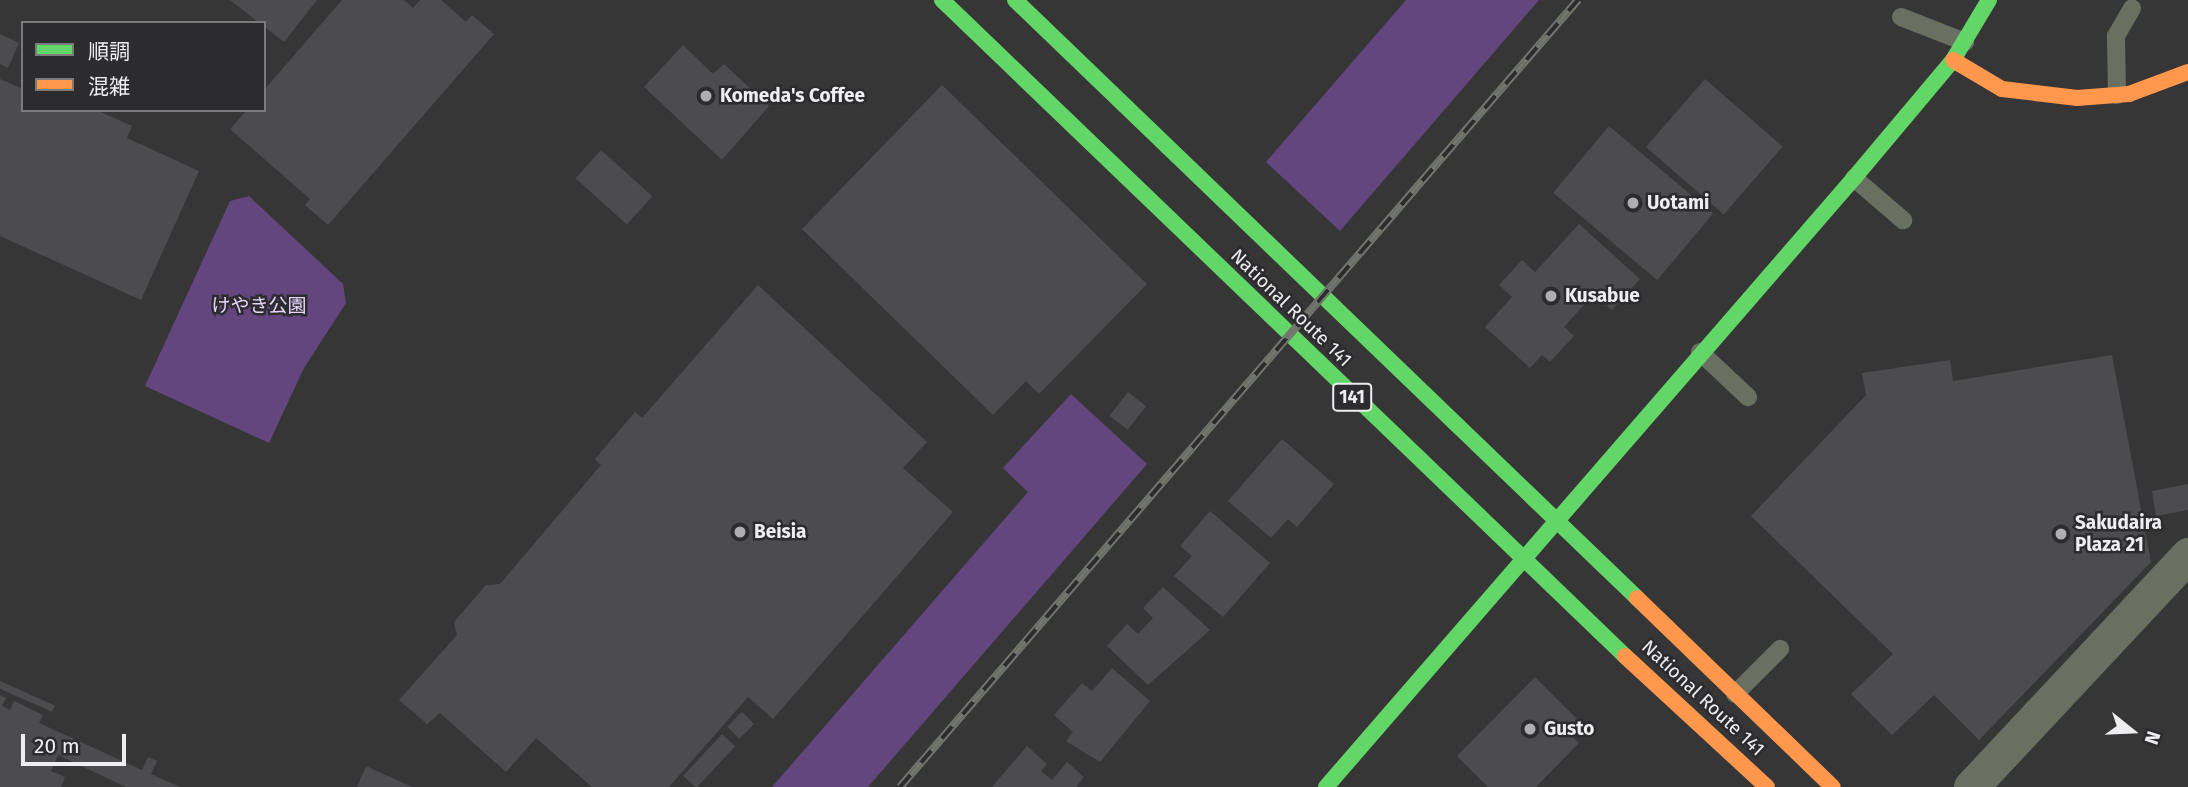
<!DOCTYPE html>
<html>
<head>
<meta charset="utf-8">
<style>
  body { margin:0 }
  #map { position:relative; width:2188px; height:787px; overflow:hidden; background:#363637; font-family:"Fira Sans","Noto Sans JP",sans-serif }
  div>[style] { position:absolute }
  .green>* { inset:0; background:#62467d }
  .building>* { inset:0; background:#4c4c4e; transform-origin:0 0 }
  .lane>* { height:18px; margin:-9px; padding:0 9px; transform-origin:9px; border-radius:9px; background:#697062 }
  .street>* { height:35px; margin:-17.5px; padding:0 17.5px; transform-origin:17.5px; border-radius:17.5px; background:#697062 }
  .fast>* { height:16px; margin:-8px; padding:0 8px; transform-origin:8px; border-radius:8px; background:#63d668 }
  .slow>* { height:16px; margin:-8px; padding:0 8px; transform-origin:8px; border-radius:8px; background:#ff974d }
  .rail>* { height:8px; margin-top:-4px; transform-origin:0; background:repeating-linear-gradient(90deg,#2c2b2e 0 16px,#72746e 0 32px); box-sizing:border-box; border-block:2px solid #72746e }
  .dots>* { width:19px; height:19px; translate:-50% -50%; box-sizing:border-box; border:4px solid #2c2b2e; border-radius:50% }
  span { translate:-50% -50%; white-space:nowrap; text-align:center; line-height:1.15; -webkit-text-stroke:5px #2c2b2e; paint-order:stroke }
  .shield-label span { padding:2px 5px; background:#2c2b2e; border:2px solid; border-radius:5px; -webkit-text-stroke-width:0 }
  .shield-label { font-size:18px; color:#eeedef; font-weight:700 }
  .poi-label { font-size:19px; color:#eeedef; font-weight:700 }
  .left { translate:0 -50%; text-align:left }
  .park-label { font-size:19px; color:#e7d5fc }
  .street-label { font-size:19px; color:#eeedef }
  .legend { position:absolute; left:21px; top:21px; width:245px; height:91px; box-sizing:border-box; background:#2c2b2e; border:2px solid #7a797b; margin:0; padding:9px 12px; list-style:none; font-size:21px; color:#eeedef }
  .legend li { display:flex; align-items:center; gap:14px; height:35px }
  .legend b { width:35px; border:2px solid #7a797b }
  .north { position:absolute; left:2097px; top:696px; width:70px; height:70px; -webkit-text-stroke:5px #2c2b2e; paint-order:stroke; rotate:108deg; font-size:19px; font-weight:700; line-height:28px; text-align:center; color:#eeedef }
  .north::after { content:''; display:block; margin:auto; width:24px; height:32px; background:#eeedef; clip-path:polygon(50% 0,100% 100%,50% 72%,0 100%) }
  .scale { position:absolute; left:21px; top:734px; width:105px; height:32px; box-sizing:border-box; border:4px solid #eeedef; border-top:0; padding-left:9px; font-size:21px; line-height:24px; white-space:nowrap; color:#eeedef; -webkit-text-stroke:5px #2c2b2e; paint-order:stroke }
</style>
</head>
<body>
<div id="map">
  <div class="green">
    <i style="clip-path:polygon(1406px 0,1539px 0,1340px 231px,1266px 162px)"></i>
    <i style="clip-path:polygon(249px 196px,343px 284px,346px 303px,304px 368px,269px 443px,145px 386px,230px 201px)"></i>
    <i style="clip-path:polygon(1071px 394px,1147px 464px,868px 787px,772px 787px,1028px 492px,1003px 468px)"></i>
  </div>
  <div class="building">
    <i style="clip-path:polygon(230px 0,317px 0,284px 42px)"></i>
    <i style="clip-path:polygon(342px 0,404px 0,413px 8px,420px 0,441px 0,466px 22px,472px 15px,494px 34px,328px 225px,305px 205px,310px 199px,230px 129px,247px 110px,264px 110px,264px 90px)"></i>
    <i style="clip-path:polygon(0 34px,19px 43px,8px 68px,0 64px)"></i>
    <i style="clip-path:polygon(683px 45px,713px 74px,724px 64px,769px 106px,722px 160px,644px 87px)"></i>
    <i style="clip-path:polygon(0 79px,23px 89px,23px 110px,96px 110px,132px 126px,127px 138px,199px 171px,141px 300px,0 236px)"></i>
    <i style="left:1705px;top:79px;width:103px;height:90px;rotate:41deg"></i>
    <i style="clip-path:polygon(942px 85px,1147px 284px,1039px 394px,1026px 381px,993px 415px,802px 229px)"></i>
    <i style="left:1609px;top:126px;width:136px;height:87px;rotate:40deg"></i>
    <i style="left:601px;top:150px;width:69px;height:38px;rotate:42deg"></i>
    <i style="clip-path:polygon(1579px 224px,1640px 279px,1612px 310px,1594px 294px,1564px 327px,1574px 336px,1550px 362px,1542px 355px,1530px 368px,1485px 327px,1512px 297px,1499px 285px,1522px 260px,1535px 272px)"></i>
    <i style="clip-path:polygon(758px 285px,927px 442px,903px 468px,953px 512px,773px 719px,748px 697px,669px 787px,592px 787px,536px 738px,506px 772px,440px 713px,427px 724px,399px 700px,457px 635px,454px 622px,486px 585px,500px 584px,601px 465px,595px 459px,635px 412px,642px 418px)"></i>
    <i style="clip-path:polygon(2112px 355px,2151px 562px,1979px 740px,1934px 695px,1892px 735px,1851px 694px,1893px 654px,1751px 516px,1866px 395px,1862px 373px,1950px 360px,1953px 381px)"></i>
    <i style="left:1128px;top:392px;width:23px;height:30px;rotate:38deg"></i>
    <i style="clip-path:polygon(1282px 439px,1334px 484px,1297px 527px,1288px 519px,1271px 538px,1228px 501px)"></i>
    <i style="clip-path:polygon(2188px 484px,2188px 510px,2156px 516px,2152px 491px)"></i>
    <i style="clip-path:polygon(1210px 511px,1270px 563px,1223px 617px,1174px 576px,1192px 556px,1180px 546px)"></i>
    <i style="clip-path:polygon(1163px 587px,1210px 630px,1148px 685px,1107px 646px,1127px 624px,1138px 634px,1153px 618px,1143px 608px)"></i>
    <i style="clip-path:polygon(1112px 668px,1150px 701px,1100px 762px,1066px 741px,1073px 732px,1054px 715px,1082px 683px,1092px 691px)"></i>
    <i style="clip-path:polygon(1535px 677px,1582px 724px,1571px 735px,1579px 743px,1536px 787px,1488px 787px,1457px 756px)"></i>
    <i style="left:0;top:681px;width:60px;height:7px;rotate:24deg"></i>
    <i style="clip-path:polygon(0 695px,6px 698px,2px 706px,10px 710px,14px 701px,43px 715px,39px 723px,142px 770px,148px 757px,157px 761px,151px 774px,180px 787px,126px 787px,58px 755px,51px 771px,65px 777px,61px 787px,0 787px)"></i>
    <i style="left:742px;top:712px;width:17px;height:21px;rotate:45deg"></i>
    <i style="left:722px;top:734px;width:18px;height:57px;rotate:43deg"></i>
    <i style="clip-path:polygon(1027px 746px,1047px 764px,1041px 771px,1052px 780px,1067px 762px,1084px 777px,1076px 787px,992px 787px)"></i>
    <i style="clip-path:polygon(366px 766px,412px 787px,357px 787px)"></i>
  </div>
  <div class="lane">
    <i style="left:1901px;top:17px;width:69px;rotate:21.3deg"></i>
    <i style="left:2117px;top:95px;width:59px;rotate:-91deg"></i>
    <i style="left:2116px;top:36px;width:32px;rotate:-60deg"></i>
    <i style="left:1854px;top:178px;width:65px;rotate:40.6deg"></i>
    <i style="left:1700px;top:352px;width:66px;rotate:43.2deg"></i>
    <i style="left:1735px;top:694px;width:64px;rotate:-45deg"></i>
  </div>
  <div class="street">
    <i style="left:1971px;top:787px;width:318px;rotate:-46.9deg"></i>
  </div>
  <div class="fast">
    <i style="left:942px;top:0;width:947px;rotate:43.84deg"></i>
    <i style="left:1015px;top:0;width:863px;rotate:43.87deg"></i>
    <i style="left:1326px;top:787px;width:806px;rotate:-49.07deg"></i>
    <i style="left:1854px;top:178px;width:154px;rotate:-50deg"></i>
    <i style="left:1953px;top:60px;width:70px;rotate:-59deg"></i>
  </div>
  <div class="slow">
    <i style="left:1953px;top:60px;width:57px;rotate:30.6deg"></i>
    <i style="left:2002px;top:89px;width:76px;rotate:6.8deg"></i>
    <i style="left:2077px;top:98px;width:52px;rotate:-4.4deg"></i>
    <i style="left:2129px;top:94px;width:63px;rotate:-20.4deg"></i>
    <i style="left:1637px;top:598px;width:272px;rotate:44deg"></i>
    <i style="left:1625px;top:656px;width:193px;rotate:42.7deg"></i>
  </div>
  <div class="rail">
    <i style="left:900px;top:787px;width:1039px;rotate:-49.26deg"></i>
  </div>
  <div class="dots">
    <i style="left:706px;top:96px;background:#aeadaf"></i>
    <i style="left:1633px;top:203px;background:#aeadaf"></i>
    <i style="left:1551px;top:296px;background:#aeadaf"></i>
    <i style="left:740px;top:532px;background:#aeadaf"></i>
    <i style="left:2061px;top:534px;background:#aeadaf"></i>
    <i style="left:1530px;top:729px;background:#aeadaf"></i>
  </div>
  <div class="shield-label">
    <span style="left:1352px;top:397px">141</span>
  </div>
  <div class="poi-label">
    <span class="left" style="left:720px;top:96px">Komeda's Coffee</span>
    <span class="left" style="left:1647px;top:203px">Uotami</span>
    <span class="left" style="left:1565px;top:296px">Kusabue</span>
    <span class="left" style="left:2075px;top:534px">Sakudaira<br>Plaza 21</span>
    <span class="left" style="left:754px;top:532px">Beisia</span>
    <span class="left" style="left:1544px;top:729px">Gusto</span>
  </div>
  <div class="park-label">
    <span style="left:259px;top:306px">けやき公園</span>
  </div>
  <div class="street-label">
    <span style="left:1291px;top:308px;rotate:44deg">National Route 141</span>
    <span style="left:1703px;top:698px;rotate:43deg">National Route 141</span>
  </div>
  <ul class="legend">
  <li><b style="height:9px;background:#63d668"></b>順調</li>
  <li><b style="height:9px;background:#ff974d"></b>混雑</li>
  </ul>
  <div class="north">N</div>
  <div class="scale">20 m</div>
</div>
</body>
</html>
